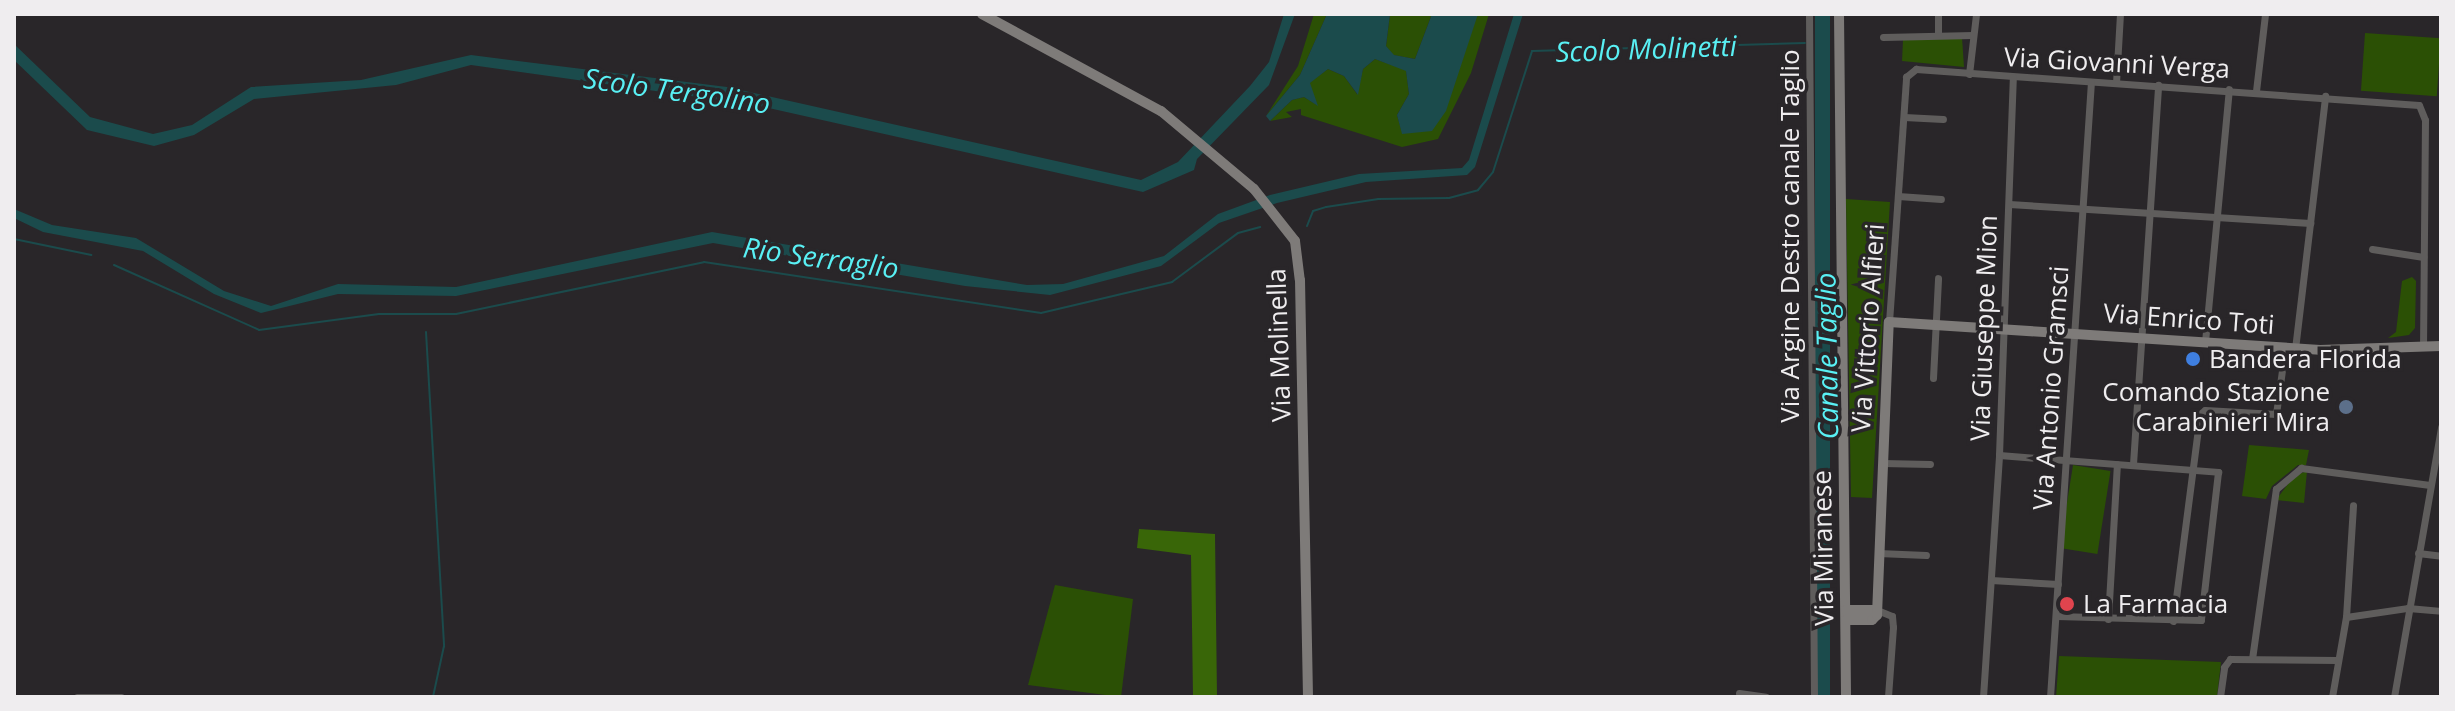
<!DOCTYPE html>
<html>
<head>
<meta charset="utf-8">
<style>
  body { margin:0 }
  #map { position:relative; width:2455px; height:711px; overflow:hidden; background:#292629; font-family:"Open Sans",sans-serif }
  div>[style] { position:absolute }
  .green>* { inset:0; background:#2b5005; transform-origin:0 0 }
  .forest>* { inset:0; background:#396608 }
  .water>* { inset:0; background:#1b4b4c; transform-origin:0 0 }
  .stream>* { height:2px; margin:-1px; padding:0 1px; transform-origin:1px; border-radius:1px; background:#1b4b4c }
  .street>* { height:7px; margin:-3.5px; padding:0 3.5px; transform-origin:3.5px; border-radius:3.5px; background:#5f5d5c }
  .secondary>* { height:10px; margin:-5px; padding:0 5px; transform-origin:5px; border-radius:5px; background:#7e7b79 }
  .dots>* { width:22px; height:22px; translate:-50% -50%; box-sizing:border-box; border:4px solid #292629; border-radius:50% }
  span { translate:-50% -50%; white-space:nowrap; text-align:center; line-height:1.15; -webkit-text-stroke:7px #292629; paint-order:stroke }
  .street-label { font-size:26px; color:#efedef }
  .poi-label { font-size:26px; color:#efedef }
  .left { translate:0 -50%; text-align:left }
  .right { translate:-100% -50%; text-align:right }
  .water-label { font-size:28px; color:#59f0f4; font-style:italic }
  .frame { position:absolute; inset:0; border:16px solid #efedef; pointer-events:none }
</style>
</head>
<body>
<div id="map">
  <div class="green">
    <i style="clip-path:polygon(1314px 14px,1327px 14px,1300px 75px,1266px 116px,1298px 66px)"></i>
    <i style="clip-path:polygon(1390px 14px,1432px 14px,1415px 59px,1393px 55px,1386px 46px)"></i>
    <i style="clip-path:polygon(1478px 14px,1489px 14px,1471px 73px,1438px 139px,1402px 147px,1301px 115px,1301px 109px,1286px 112px,1292px 117px,1270px 121px,1292px 100px,1304px 97px,1317px 105px,1309px 83px,1328px 69px,1344px 76px,1357px 94px,1363px 69px,1375px 59px,1406px 70px,1409px 94px,1397px 115px,1401px 129px)"></i>
    <i style="left:2365px;top:33px;width:76px;height:58px;rotate:4deg"></i>
    <i style="clip-path:polygon(1962px 37px,1964px 67px,1902px 61px,1903px 40px)"></i>
    <i style="clip-path:polygon(1846px 199px,1890px 202px,1872px 498px,1851px 497px)"></i>
    <i style="clip-path:polygon(2412px 277px,2416px 281px,2415px 328px,2409px 335px,2388px 338px,2396px 332px,2402px 281px)"></i>
    <i style="clip-path:polygon(2249px 445px,2309px 450px,2306px 465px,2298px 465px,2272px 486px,2266px 499px,2242px 496px)"></i>
    <i style="left:2073px;top:465px;width:38px;height:84px;rotate:9deg"></i>
    <i style="clip-path:polygon(2307px 471px,2304px 503px,2276px 500px,2294px 476px)"></i>
    <i style="clip-path:polygon(1055px 585px,1133px 599px,1121px 697px,1028px 685px)"></i>
    <i style="clip-path:polygon(2059px 656px,2221px 662px,2217px 697px,2056px 697px)"></i>
  </div>
  <div class="forest">
    <i style="clip-path:polygon(1139px 529px,1215px 534px,1217px 697px,1193px 697px,1191px 555px,1137px 548px)"></i>
  </div>
  <div class="water">
    <i style="clip-path:polygon(1284px 14px,1295px 14px,1269px 85px,1197px 159px,1194px 170px,1143px 192px,755px 105px,471px 65px,396px 85px,254px 99px,194px 135px,154px 146px,87px 130px,14px 60px,14px 44px,90px 117px,153px 134px,192px 125px,251px 87px,361px 80px,471px 55px,727px 87px,1141px 180px,1178px 162px,1250px 86px,1269px 62px)"></i>
    <i style="clip-path:polygon(1327px 14px,1390px 14px,1386px 46px,1394px 55px,1415px 59px,1432px 14px,1478px 14px,1446px 111px,1432px 131px,1402px 134px,1397px 115px,1409px 94px,1406px 71px,1375px 59px,1363px 69px,1358px 95px,1344px 76px,1328px 69px,1310px 83px,1318px 106px,1304px 97px,1292px 100px,1270px 121px,1266px 116px,1300px 75px)"></i>
    <i style="clip-path:polygon(1514px 14px,1523px 14px,1475px 167px,1467px 175px,1366px 182px,1277px 203px,1219px 223px,1161px 266px,1050px 295px,965px 286px,713px 243px,456px 296px,338px 294px,261px 313px,214px 294px,143px 251px,43px 232px,14px 218px,14px 209px,52px 225px,136px 238px,224px 291px,271px 306px,338px 284px,456px 287px,712px 232px,1027px 285px,1063px 284px,1164px 256px,1218px 214px,1270px 195px,1359px 174px,1462px 168px,1469px 160px)"></i>
    <i style="left:1815px;top:14px;width:15px;height:683px"></i>
  </div>
  <div class="stream">
    <i style="left:1307px;top:226px;width:16px;rotate:-68deg"></i>
    <i style="left:1313px;top:211px;width:14px;rotate:-17deg"></i>
    <i style="left:1326px;top:207px;width:53px;rotate:-8.7deg"></i>
    <i style="left:1378px;top:199px;width:71px;rotate:-0.8deg"></i>
    <i style="left:1449px;top:198px;width:30px;rotate:-15deg"></i>
    <i style="left:1478px;top:190px;width:23px;rotate:-50deg"></i>
    <i style="left:1493px;top:172px;width:127px;rotate:-72.1deg"></i>
    <i style="left:1532px;top:51px;width:273px;rotate:-1.7deg"></i>
    <i style="left:14px;top:239px;width:79px;rotate:11.7deg"></i>
    <i style="left:114px;top:265px;width:159px;rotate:24.1deg"></i>
    <i style="left:259px;top:330px;width:121px;rotate:-7.6deg"></i>
    <i style="left:379px;top:314px;width:77px"></i>
    <i style="left:456px;top:314px;width:253px;rotate:-11.8deg"></i>
    <i style="left:704px;top:262px;width:341px;rotate:8.6deg"></i>
    <i style="left:1041px;top:313px;width:135px;rotate:-13.3deg"></i>
    <i style="left:1172px;top:282px;width:82px;rotate:-36.6deg"></i>
    <i style="left:1238px;top:233px;width:23px;rotate:-15deg"></i>
    <i style="left:426px;top:332px;width:315px;rotate:86.7deg"></i>
    <i style="left:444px;top:646px;width:52px;rotate:102.2deg"></i>
  </div>
  <div class="street">
    <i style="left:1809px;top:14px;width:683px;rotate:89.58deg"></i>
    <i style="left:1938px;top:33px;width:19px;rotate:-90deg"></i>
    <i style="left:1883px;top:37px;width:90px;rotate:-1.3deg"></i>
    <i style="left:1969px;top:74px;width:60px;rotate:-83.3deg"></i>
    <i style="left:2116px;top:83px;width:69px;rotate:-86.7deg"></i>
    <i style="left:2256px;top:91px;width:78px;rotate:-83.3deg"></i>
    <i style="left:1904px;top:117px;width:39px;rotate:3deg"></i>
    <i style="left:1898px;top:196px;width:43px;rotate:4deg"></i>
    <i style="left:2009px;top:204px;width:302px;rotate:3.6deg"></i>
    <i style="left:2372px;top:249px;width:52px;rotate:8.9deg"></i>
    <i style="left:1889px;top:322px;width:246px;rotate:-86deg"></i>
    <i style="left:1906px;top:77px;width:13px;rotate:-39deg"></i>
    <i style="left:1916px;top:69px;width:504px;rotate:4.09deg"></i>
    <i style="left:2419px;top:105px;width:16px;rotate:68deg"></i>
    <i style="left:2425px;top:120px;width:226px;rotate:90.5deg"></i>
    <i style="left:2205px;top:342px;width:254px;rotate:-84.6deg"></i>
    <i style="left:2295px;top:349px;width:255px;rotate:-83.2deg"></i>
    <i style="left:1933px;top:378px;width:100px;rotate:-87.1deg"></i>
    <i style="left:1999px;top:455px;width:220px;rotate:4.4deg"></i>
    <i style="left:2218px;top:472px;width:149px;rotate:96.6deg"></i>
    <i style="left:2201px;top:620px;width:145px;rotate:-178.4deg"></i>
    <i style="left:1882px;top:463px;width:48px;rotate:1.2deg"></i>
    <i style="left:2133px;top:464px;width:380px;rotate:-86.2deg"></i>
    <i style="left:1878px;top:553px;width:48px;rotate:2.4deg"></i>
    <i style="left:2418px;top:553px;width:23px;rotate:7deg"></i>
    <i style="left:1991px;top:580px;width:67px;rotate:3.4deg"></i>
    <i style="left:1877px;top:610px;width:16px;rotate:22deg"></i>
    <i style="left:1892px;top:616px;width:11px;rotate:85deg"></i>
    <i style="left:1893px;top:627px;width:70px;rotate:94.1deg"></i>
    <i style="left:2346px;top:617px;width:112px;rotate:-86.4deg"></i>
    <i style="left:2108px;top:619px;width:155px;rotate:-86.7deg"></i>
    <i style="left:2173px;top:621px;width:209px;rotate:-82.6deg"></i>
    <i style="left:2200px;top:414px;width:6px;rotate:-39deg"></i>
    <i style="left:2205px;top:410px;width:71px;rotate:3.2deg"></i>
    <i style="left:2276px;top:414px;width:67px;rotate:-82.2deg"></i>
    <i style="left:2252px;top:659px;width:172px;rotate:-82deg"></i>
    <i style="left:2276px;top:489px;width:33px;rotate:-40deg"></i>
    <i style="left:2301px;top:468px;width:130px;rotate:7.5deg"></i>
    <i style="left:1739px;top:693px;width:27px;rotate:8deg"></i>
    <i style="left:77px;top:697px;width:44px"></i>
    <i style="left:1983px;top:697px;width:243px;rotate:-86.2deg"></i>
    <i style="left:1999px;top:455px;width:378px;rotate:-87.9deg"></i>
    <i style="left:2050px;top:697px;width:616px;rotate:-86.19deg"></i>
    <i style="left:2220px;top:697px;width:30px;rotate:-82deg"></i>
    <i style="left:2224px;top:667px;width:10px;rotate:-53deg"></i>
    <i style="left:2230px;top:659px;width:107px;rotate:0.5deg"></i>
    <i style="left:2332px;top:697px;width:81px;rotate:-80.1deg"></i>
    <i style="left:2346px;top:617px;width:63px;rotate:-8.3deg"></i>
    <i style="left:2408px;top:608px;width:33px;rotate:5deg"></i>
    <i style="left:2394px;top:697px;width:274px;rotate:-80.1deg"></i>
  </div>
  <div class="secondary">
    <i style="left:982px;top:14px;width:204px;rotate:28.5deg"></i>
    <i style="left:1161px;top:111px;width:121px;rotate:40deg"></i>
    <i style="left:1254px;top:189px;width:66px;rotate:51.7deg"></i>
    <i style="left:1295px;top:241px;width:39px;rotate:83deg"></i>
    <i style="left:1300px;top:280px;width:417px;rotate:88.9deg"></i>
    <i style="left:1839px;top:14px;width:683px;rotate:89.41deg"></i>
    <i style="left:1846px;top:610px;width:31px"></i>
    <i style="left:1846px;top:620px;width:26px"></i>
    <i style="left:1872px;top:620px;width:7px;rotate:-45deg"></i>
    <i style="left:1877px;top:615px;width:293px;rotate:-87.7deg"></i>
    <i style="left:1889px;top:322px;width:432px;rotate:3.7deg"></i>
    <i style="left:2320px;top:350px;width:121px;rotate:-1.9deg"></i>
  </div>
  <div class="dots">
    <i style="left:2193px;top:359px;background:#3f7fe0"></i>
    <i style="left:2346px;top:407px;background:#5c6f8a"></i>
    <i style="left:2067px;top:604px;background:#e0444e"></i>
  </div>
  <div class="street-label">
    <span style="left:2117px;top:63px;rotate:3deg">Via Giovanni Verga</span>
    <span style="left:1790px;top:236px;rotate:-90deg">Via Argine Destro canale Taglio</span>
    <span style="left:2189px;top:319px;rotate:4deg">Via Enrico Toti</span>
    <span style="left:1868px;top:328px;rotate:-86deg">Via Vittorio Alfieri</span>
    <span style="left:1984px;top:328px;rotate:-88deg">Via Giuseppe Mion</span>
    <span style="left:1279px;top:345px;rotate:-92deg">Via Molinella</span>
    <span style="left:2051px;top:388px;rotate:-86deg">Via Antonio Gramsci</span>
    <span style="left:1823px;top:548px;rotate:-91deg">Via Miranese</span>
  </div>
  <div class="poi-label">
    <span class="left" style="left:2209px;top:359px">Bandera Florida</span>
    <span class="right" style="left:2330px;top:407px">Comando Stazione<br>Carabinieri Mira</span>
    <span class="left" style="left:2083px;top:604px">La Farmacia</span>
  </div>
  <div class="water-label">
    <span style="left:1646px;top:48px;rotate:-2deg">Scolo Molinetti</span>
    <span style="left:677px;top:90px;rotate:8deg">Scolo Tergolino</span>
    <span style="left:821px;top:257px;rotate:8deg">Rio Serraglio</span>
    <span style="left:1826px;top:356px;rotate:-91deg">Canale Taglio</span>
  </div>
  <div class="frame"></div>
</div>
</body>
</html>
